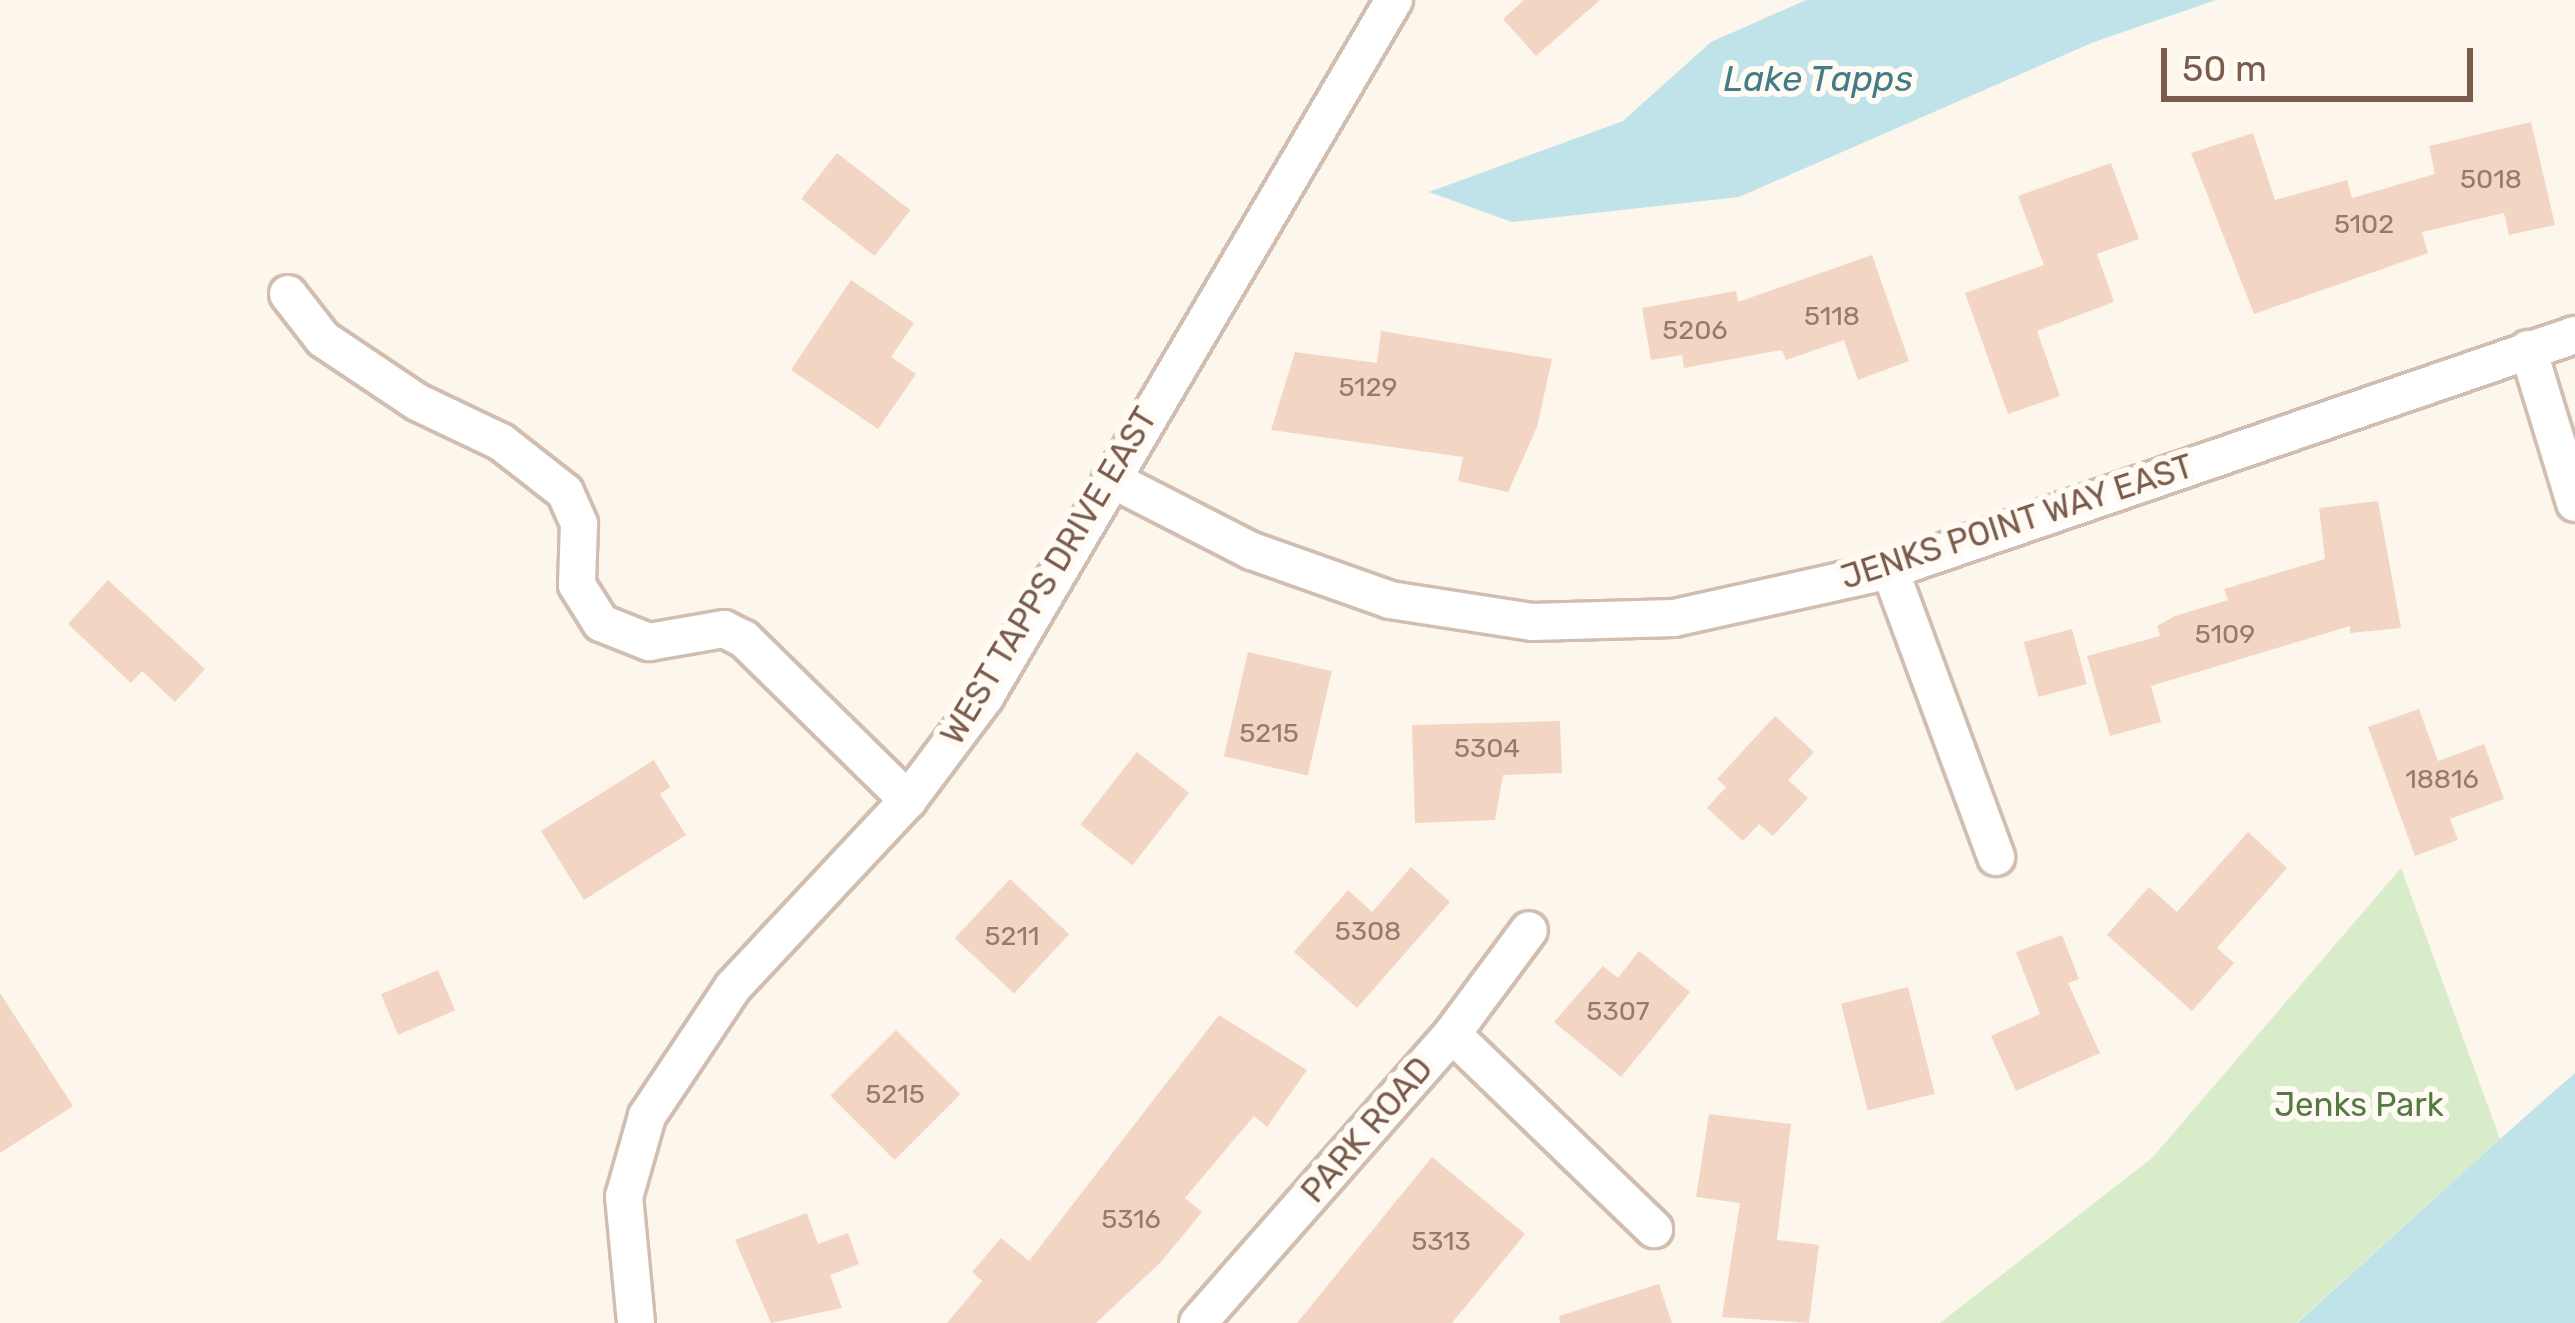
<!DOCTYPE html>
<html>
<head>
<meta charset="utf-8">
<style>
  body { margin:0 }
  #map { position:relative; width:2575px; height:1323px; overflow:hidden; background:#fdf6ec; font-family:Rubik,sans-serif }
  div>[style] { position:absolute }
  .green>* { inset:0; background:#d8ecc9 }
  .water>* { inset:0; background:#bfe3e8 }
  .building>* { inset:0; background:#f3d5c3; transform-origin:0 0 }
  .roads { filter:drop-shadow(3px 0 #d1beb0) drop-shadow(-3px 0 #d1beb0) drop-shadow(0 3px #d1beb0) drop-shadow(0 -3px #d1beb0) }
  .street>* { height:36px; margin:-18px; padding:0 18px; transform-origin:18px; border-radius:18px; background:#fff }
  span { translate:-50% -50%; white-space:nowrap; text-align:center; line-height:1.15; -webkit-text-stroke:12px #fffaf3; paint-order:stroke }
  .number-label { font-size:27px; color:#987a6a }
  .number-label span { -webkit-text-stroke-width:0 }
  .street-label { font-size:33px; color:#7a5c4d }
  .park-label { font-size:33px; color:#537a41 }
  .water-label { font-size:36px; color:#437c86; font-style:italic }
  .scale { position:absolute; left:2161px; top:48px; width:312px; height:54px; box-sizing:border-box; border:6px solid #7a5c4d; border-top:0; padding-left:15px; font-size:36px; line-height:42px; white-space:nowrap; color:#7a5c4d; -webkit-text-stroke:9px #fffaf3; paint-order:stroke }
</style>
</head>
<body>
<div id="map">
  <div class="green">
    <i style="clip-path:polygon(2401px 868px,2500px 1139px,2296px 1323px,1940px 1323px,2152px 1158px)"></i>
  </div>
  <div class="water">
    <i style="clip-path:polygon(1806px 0,2216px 0,2094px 42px,1739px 197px,1512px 222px,1429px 192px,1623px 121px,1711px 42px)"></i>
    <i style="clip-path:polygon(2575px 1073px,2575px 1323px,2297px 1323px,2500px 1139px)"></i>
  </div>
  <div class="building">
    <i style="clip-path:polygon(1524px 0,1600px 0,1536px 56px,1503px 19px)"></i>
    <i style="clip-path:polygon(2531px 122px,2555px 225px,2509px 235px,2504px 213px,2422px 232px,2428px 253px,2254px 314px,2191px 153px,2253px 133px,2275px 200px,2347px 180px,2352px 198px,2435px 174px,2429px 146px)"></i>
    <i style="left:837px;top:153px;width:93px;height:58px;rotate:38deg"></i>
    <i style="clip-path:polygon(2111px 163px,2139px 239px,2097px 254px,2114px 302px,2037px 331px,2060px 396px,2008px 414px,1965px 293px,2044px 265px,2018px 196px)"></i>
    <i style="clip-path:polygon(1872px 255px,1909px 361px,1858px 380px,1844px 340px,1786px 360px,1782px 350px,1684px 368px,1682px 355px,1651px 360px,1642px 308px,1736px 291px,1738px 302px)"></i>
    <i style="clip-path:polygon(851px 280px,914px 323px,891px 357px,916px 374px,878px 429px,791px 370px)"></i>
    <i style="clip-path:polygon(1381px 331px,1552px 359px,1537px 427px,1508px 492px,1458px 481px,1463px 457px,1271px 430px,1295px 352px,1377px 363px)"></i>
    <i style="clip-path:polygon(2378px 501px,2401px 628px,2350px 633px,2350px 626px,2151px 686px,2161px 722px,2110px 736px,2087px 656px,2160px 636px,2157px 626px,2175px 616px,2228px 600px,2224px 589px,2325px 559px,2319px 508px)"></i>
    <i style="clip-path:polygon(108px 580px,205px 669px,175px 702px,142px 671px,131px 683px,68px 624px)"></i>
    <i style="left:2072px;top:629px;width:57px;height:50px;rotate:75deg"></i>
    <i style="left:1248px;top:652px;width:86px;height:107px;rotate:13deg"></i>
    <i style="clip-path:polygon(2419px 709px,2438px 761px,2484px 744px,2504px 799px,2450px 819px,2458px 840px,2415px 856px,2368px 727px)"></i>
    <i style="clip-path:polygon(1775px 716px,1814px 752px,1788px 780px,1808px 798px,1773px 836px,1759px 824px,1743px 841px,1707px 808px,1726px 787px,1717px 779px)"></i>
    <i style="clip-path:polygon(1560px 721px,1562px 773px,1503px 775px,1495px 820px,1415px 823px,1412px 725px)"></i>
    <i style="left:1137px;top:752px;width:66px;height:92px;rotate:38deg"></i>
    <i style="clip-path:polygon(654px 760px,670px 787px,660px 794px,686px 835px,584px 900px,541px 831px)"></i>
    <i style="clip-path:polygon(2248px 832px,2287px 868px,2217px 948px,2234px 963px,2192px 1011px,2107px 935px,2149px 887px,2177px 912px)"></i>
    <i style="clip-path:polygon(1411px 867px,1450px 902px,1357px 1008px,1294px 952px,1348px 890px,1372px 912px)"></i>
    <i style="left:1010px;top:879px;width:81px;height:81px;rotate:43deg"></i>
    <i style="clip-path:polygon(2062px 935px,2079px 979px,2068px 983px,2100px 1053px,2016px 1091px,1991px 1036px,2040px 1014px,2016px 952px)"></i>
    <i style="clip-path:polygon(1639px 951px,1690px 992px,1621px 1077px,1554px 1022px,1603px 966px,1618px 978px)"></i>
    <i style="left:438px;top:970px;width:44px;height:62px;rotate:67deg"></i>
    <i style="left:1908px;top:987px;width:110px;height:69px;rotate:76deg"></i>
    <i style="clip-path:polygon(0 993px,73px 1106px,0 1153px)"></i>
    <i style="clip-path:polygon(1219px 1015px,1307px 1070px,1267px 1127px,1254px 1116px,1185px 1198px,1202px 1212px,1161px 1262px,1096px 1323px,947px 1323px,982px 1281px,972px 1272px,1001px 1238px,1029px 1261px)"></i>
    <i style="left:896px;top:1030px;width:91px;height:93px;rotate:45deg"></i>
    <i style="clip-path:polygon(1709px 1114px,1791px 1124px,1777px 1240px,1819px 1245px,1809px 1323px,1722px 1317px,1740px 1203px,1696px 1197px)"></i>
    <i style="clip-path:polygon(1432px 1157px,1525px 1234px,1452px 1323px,1297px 1323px)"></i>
    <i style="clip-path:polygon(807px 1213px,818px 1244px,848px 1233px,859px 1264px,830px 1275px,842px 1308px,771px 1323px,735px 1240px)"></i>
    <i style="clip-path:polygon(1659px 1284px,1672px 1323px,1560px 1323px,1559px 1316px)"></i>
  </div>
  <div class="roads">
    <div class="street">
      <i style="left:288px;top:294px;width:57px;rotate:52.1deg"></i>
      <i style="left:323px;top:339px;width:113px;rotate:33.8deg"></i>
      <i style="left:417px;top:402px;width:93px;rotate:25.5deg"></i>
      <i style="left:501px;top:442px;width:81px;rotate:38deg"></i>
      <i style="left:565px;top:492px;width:35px;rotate:66deg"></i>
      <i style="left:579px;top:524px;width:61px;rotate:91.9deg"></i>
      <i style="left:577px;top:585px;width:45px;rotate:57.7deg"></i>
      <i style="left:601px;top:623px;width:52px;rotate:21.6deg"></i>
      <i style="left:649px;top:642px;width:76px;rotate:-9.8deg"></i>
      <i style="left:724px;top:629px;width:22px;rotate:27deg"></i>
      <i style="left:744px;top:639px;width:230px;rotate:44.5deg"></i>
      <i style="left:2528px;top:349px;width:161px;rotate:73deg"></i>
      <i style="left:1111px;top:479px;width:158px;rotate:27.1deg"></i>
      <i style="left:1252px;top:551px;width:146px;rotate:19.5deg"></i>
      <i style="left:1390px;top:600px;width:144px;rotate:8.8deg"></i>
      <i style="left:1532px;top:622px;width:142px;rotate:-1.6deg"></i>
      <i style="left:1674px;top:618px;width:221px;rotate:-12.5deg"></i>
      <i style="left:1890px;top:570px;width:724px;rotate:-18.94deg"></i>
      <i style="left:1890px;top:570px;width:306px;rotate:69.7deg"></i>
      <i style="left:1452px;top:1034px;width:281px;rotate:44deg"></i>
      <i style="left:636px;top:1323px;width:127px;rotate:-95.4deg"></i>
      <i style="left:624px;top:1197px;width:84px;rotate:-74.1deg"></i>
      <i style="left:647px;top:1116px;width:155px;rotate:-56.3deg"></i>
      <i style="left:733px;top:987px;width:256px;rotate:-46.9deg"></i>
      <i style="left:908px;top:800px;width:129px;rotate:-53.2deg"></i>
      <i style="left:985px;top:697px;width:808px;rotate:-59.6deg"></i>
      <i style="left:1198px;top:1323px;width:385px;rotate:-48.7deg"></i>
      <i style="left:1452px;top:1034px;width:129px;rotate:-53.5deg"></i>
    </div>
  </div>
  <div class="number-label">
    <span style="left:2491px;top:180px">5018</span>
    <span style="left:2364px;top:225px">5102</span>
    <span style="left:1832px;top:317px">5118</span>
    <span style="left:1695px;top:331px">5206</span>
    <span style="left:1368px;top:388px">5129</span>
    <span style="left:2225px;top:635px">5109</span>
    <span style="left:1269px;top:734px">5215</span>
    <span style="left:1487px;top:749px">5304</span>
    <span style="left:2442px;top:780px">18816</span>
    <span style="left:1368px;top:932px">5308</span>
    <span style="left:1012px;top:937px">5211</span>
    <span style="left:1618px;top:1012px">5307</span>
    <span style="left:895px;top:1095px">5215</span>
    <span style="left:1131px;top:1220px">5316</span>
    <span style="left:1441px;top:1242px">5313</span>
  </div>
  <div class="street-label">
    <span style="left:2017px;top:522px;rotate:-18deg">JENKS POINT WAY EAST</span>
    <span style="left:1049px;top:576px;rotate:-59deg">WEST TAPPS DRIVE EAST</span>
    <span style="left:1367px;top:1130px;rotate:-49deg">PARK ROAD</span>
  </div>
  <div class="park-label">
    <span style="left:2359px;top:1105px">Jenks Park</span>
  </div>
  <div class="water-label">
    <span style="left:1818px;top:79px">Lake Tapps</span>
  </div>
  <div class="scale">50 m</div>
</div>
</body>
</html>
